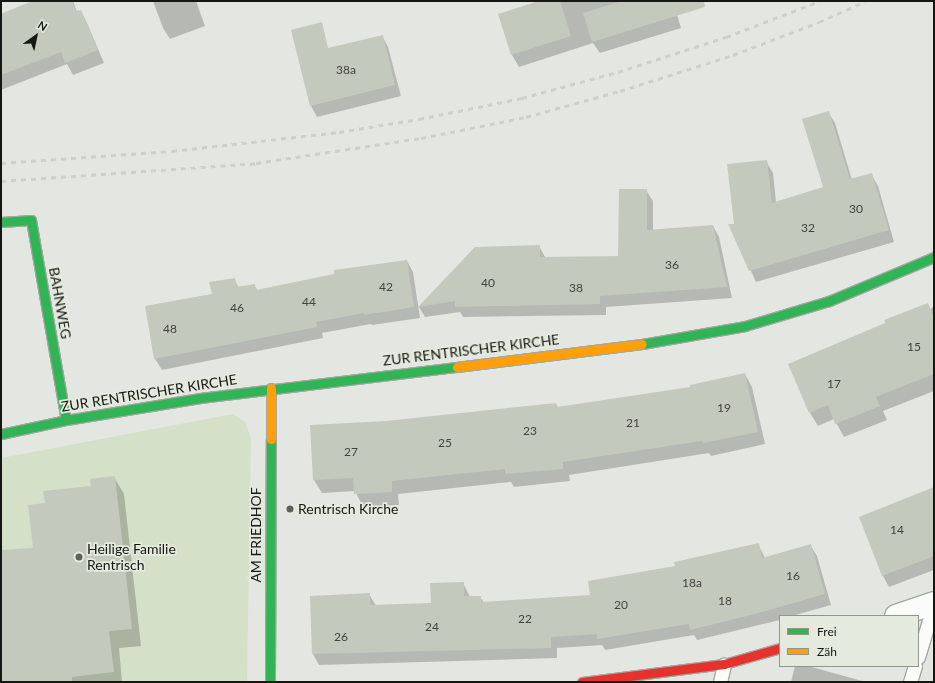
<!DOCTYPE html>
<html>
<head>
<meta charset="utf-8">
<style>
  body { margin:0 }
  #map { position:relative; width:935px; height:683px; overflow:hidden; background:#e4e7e1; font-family:Lato,sans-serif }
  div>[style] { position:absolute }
  .green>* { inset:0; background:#d4e0c8 }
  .shadow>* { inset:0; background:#0003 }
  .building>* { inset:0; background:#c4c9bd }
  .roads { filter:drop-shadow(1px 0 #a5a7a2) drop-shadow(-1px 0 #a5a7a2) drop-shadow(0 1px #a5a7a2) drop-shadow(0 -1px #a5a7a2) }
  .lane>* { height:13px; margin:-6.5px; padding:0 6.5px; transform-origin:6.5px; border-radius:6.5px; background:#fbfbfa }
  .street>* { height:22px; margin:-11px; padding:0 11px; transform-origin:11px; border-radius:11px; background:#fbfbfa }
  .fast>* { height:9px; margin:-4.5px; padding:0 4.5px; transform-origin:4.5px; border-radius:4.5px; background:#30b455 }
  .slow>* { height:9px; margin:-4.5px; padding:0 4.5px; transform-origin:4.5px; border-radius:4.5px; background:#ff9f0a }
  .jam>* { height:9px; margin:-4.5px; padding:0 4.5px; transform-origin:4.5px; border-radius:4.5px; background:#e5322d }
  .rail>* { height:3px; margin-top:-1.5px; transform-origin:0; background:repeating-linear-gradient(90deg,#cfcfcd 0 5px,transparent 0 10px) }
  .dots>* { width:11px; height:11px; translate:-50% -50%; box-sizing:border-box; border:2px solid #e4eade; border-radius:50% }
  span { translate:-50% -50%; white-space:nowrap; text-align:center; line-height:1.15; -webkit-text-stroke:3.5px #e4eade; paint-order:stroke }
  .number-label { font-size:12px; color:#41443e }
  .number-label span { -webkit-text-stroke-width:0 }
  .street-label { font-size:14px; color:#151713 }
  .poi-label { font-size:14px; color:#151713 }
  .left { translate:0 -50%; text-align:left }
  .frame { position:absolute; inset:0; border:2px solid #151713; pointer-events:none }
  .legend { position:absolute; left:779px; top:615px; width:140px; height:52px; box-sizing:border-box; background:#e4eade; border:1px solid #91968d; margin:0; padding:5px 7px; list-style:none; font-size:12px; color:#151713 }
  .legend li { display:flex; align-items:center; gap:8px; height:20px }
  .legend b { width:20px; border:1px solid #91968d }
  .north { position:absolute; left:16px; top:16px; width:40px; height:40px; -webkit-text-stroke:3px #e4eade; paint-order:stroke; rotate:33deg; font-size:11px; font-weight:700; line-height:16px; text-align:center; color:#151713 }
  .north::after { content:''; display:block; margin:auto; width:14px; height:18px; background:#151713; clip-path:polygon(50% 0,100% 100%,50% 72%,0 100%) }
</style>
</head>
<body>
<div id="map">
  <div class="green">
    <i style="clip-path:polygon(233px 414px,245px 422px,251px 438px,247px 682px,1px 682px,1px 458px)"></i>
  </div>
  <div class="shadow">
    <i style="clip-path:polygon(34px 1px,73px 1px,77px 12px,81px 11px,87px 23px,104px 63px,73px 75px,67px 64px,1px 90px,1px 14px)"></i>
    <i style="clip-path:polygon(153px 1px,196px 1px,205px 26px,170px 39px,163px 28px)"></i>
    <i style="clip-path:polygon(542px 1px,673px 1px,681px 28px,600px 53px,593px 43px,519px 67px,512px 55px,499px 15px)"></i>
    <i style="clip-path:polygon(382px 36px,388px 47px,401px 96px,317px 117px,311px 106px)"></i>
    <i style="clip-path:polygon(828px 112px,835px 123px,852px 180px,871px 174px,878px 186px,894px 242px,756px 282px,730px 225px,735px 225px,766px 161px,773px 173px,776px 202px,824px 188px)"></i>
    <i style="clip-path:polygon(646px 190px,653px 201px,653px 230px,713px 226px,719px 237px,732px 298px,606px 307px,606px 315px,463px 317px,460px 312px,425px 317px,419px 307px,475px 248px,539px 246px,545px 257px,619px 257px)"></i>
    <i style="clip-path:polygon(407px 261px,413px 272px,420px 318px,372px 325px,371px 324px,322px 333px,323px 338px,162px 370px,155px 359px,146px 307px,213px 294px,234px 279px,239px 288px,254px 285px,258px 291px)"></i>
    <i style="clip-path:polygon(934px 306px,934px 391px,883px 411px,887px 420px,844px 437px,834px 419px,818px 426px,810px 413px)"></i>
    <i style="clip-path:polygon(745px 374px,752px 387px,765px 444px,711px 456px,709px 453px,569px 475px,570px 481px,514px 487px,511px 482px,398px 494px,399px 505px,363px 507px,355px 491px,322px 493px,314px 480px,311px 426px,386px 422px,556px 404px,558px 408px,692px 388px)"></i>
    <i style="clip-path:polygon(114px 477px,124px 494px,141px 646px,119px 648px,122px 682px,1px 682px,1px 647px,45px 642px,46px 504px)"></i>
    <i style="clip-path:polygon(934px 490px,934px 570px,889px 587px,883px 576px,860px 517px)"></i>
    <i style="clip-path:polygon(758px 544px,765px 558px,810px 545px,817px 556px,831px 605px,792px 616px,780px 616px,780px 620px,697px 640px,694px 635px,605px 650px,602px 645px,557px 648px,557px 658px,319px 665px,313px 654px,369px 594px,376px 606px,432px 604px,463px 583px,470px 597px,480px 597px,484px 603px,591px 596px,676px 567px)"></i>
    <i style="clip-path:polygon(795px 666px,808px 666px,866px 682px,791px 682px)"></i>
  </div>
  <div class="building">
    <i style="clip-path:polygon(32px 1px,72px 1px,76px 11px,81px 10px,98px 50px,65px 63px,61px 52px,1px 75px,1px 14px)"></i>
    <i style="clip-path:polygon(539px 1px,560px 1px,571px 36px,511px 55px,498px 14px)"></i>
    <i style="clip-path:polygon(622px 1px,704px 1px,705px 7px,592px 42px,583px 13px)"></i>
    <i style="clip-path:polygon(322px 22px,328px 48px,383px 35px,395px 85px,310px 106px,291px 30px)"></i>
    <i style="clip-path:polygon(829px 111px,850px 179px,872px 173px,889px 230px,749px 271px,728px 224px,734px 224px,727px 164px,767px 160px,772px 203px,823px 187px,802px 119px)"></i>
    <i style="clip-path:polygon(619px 189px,647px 189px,647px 230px,713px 225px,727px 287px,600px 296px,600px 304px,455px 307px,455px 301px,418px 307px,475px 247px,540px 245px,540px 257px,618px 256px)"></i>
    <i style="clip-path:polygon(407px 260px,414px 307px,364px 315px,364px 313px,316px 322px,317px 327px,154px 359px,145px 306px,212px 294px,209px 282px,235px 278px,237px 287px,255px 284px,256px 290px,334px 274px,334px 270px)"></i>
    <i style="clip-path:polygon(928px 303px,934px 318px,934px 374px,876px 397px,880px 406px,835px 424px,828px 405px,809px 413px,788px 364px,885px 323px,884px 320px)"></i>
    <i style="clip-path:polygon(745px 373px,758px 432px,703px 443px,702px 441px,563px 462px,563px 469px,505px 474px,505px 469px,392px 481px,392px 492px,354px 494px,353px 478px,313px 480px,310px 425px,386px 421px,556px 403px,557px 407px,690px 387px,690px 385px)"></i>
    <i style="clip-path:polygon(115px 476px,132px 629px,109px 631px,114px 672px,72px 677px,72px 682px,1px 682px,1px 550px,33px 548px,28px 505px,45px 503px,43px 491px,91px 486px,90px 479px)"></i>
    <i style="clip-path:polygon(934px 487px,934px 556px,882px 576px,859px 517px)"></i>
    <i style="clip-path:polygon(759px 543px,762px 558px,811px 544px,825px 594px,751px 615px,690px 630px,689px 624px,597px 639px,597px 634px,551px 637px,551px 648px,312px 654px,310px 596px,370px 593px,370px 605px,431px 603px,430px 583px,464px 582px,464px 596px,481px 596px,481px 602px,590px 595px,588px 581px,675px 566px,674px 562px)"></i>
  </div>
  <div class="roads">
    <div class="lane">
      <i style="left:918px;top:657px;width:55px;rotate:-73.2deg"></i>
      <i style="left:720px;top:682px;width:18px;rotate:-77deg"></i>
      <i style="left:910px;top:682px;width:17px;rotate:-73deg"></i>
    </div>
    <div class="street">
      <i style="left:896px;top:616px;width:40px;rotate:-18.9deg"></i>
    </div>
    <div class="fast">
      <i style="left:1px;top:222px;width:30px;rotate:-4deg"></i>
      <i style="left:31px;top:220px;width:203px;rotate:80.1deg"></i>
      <i style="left:642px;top:344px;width:105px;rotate:-9.9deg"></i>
      <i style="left:745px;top:326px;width:88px;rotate:-16.6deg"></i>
      <i style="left:829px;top:301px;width:114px;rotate:-22.7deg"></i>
      <i style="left:1px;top:434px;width:66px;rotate:-12.2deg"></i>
      <i style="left:66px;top:420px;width:136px;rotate:-9.3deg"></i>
      <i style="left:200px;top:398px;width:259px;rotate:-6.9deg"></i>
      <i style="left:270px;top:682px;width:243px;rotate:-89.8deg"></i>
    </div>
    <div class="slow">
      <i style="left:457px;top:367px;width:186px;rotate:-7.1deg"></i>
      <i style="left:271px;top:439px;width:51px;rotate:-90deg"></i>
    </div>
    <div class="jam">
      <i style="left:582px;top:682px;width:143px;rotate:-7.2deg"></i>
      <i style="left:724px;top:664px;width:58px;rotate:-15.9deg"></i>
    </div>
  </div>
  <div class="rail">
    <i style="left:1px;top:163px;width:171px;rotate:-4deg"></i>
    <i style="left:172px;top:151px;width:168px;rotate:-6.5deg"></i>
    <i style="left:339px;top:132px;width:81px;rotate:-9.2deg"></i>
    <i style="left:419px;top:119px;width:105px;rotate:-11.5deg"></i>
    <i style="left:522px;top:98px;width:99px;rotate:-15.2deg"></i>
    <i style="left:618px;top:72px;width:114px;rotate:-18deg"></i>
    <i style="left:726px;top:37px;width:101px;rotate:-21deg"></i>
    <i style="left:1px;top:181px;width:256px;rotate:-4deg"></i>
    <i style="left:256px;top:163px;width:167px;rotate:-8.6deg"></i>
    <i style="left:421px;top:138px;width:107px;rotate:-11.3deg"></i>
    <i style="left:526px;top:117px;width:98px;rotate:-15.5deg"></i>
    <i style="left:620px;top:91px;width:119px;rotate:-17.7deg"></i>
    <i style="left:733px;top:55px;width:92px;rotate:-21deg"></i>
    <i style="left:819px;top:22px;width:51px;rotate:-24.1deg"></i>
  </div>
  <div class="dots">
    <i style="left:290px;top:509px;background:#5d605b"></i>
    <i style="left:79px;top:557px;background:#5d605b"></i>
  </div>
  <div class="number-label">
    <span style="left:346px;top:70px">38a</span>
    <span style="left:856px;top:209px">30</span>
    <span style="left:808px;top:228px">32</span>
    <span style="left:672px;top:265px">36</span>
    <span style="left:488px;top:283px">40</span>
    <span style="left:386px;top:287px">42</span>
    <span style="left:576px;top:288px">38</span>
    <span style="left:309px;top:302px">44</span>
    <span style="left:237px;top:308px">46</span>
    <span style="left:170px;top:329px">48</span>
    <span style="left:914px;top:347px">15</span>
    <span style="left:834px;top:384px">17</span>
    <span style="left:724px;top:408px">19</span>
    <span style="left:633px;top:423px">21</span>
    <span style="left:530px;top:431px">23</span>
    <span style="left:445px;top:443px">25</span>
    <span style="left:351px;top:452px">27</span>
    <span style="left:897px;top:530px">14</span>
    <span style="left:793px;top:576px">16</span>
    <span style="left:692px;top:583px">18a</span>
    <span style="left:725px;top:601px">18</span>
    <span style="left:621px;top:605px">20</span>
    <span style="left:525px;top:619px">22</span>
    <span style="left:432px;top:627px">24</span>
    <span style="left:341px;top:637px">26</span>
  </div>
  <div class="street-label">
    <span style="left:60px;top:303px;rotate:80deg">BAHNWEG</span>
    <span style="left:471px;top:350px;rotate:-7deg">ZUR RENTRISCHER KIRCHE</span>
    <span style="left:149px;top:393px;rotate:-9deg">ZUR RENTRISCHER KIRCHE</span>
    <span style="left:256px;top:535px;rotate:-90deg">AM FRIEDHOF</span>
  </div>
  <div class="poi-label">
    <span class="left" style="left:298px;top:509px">Rentrisch Kirche</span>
    <span class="left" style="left:87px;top:557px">Heilige Familie<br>Rentrisch</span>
  </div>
  <div class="frame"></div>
  <ul class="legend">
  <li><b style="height:5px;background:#30b455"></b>Frei</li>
  <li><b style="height:5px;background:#ff9f0a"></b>Zäh</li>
  </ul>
  <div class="north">N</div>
</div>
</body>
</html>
